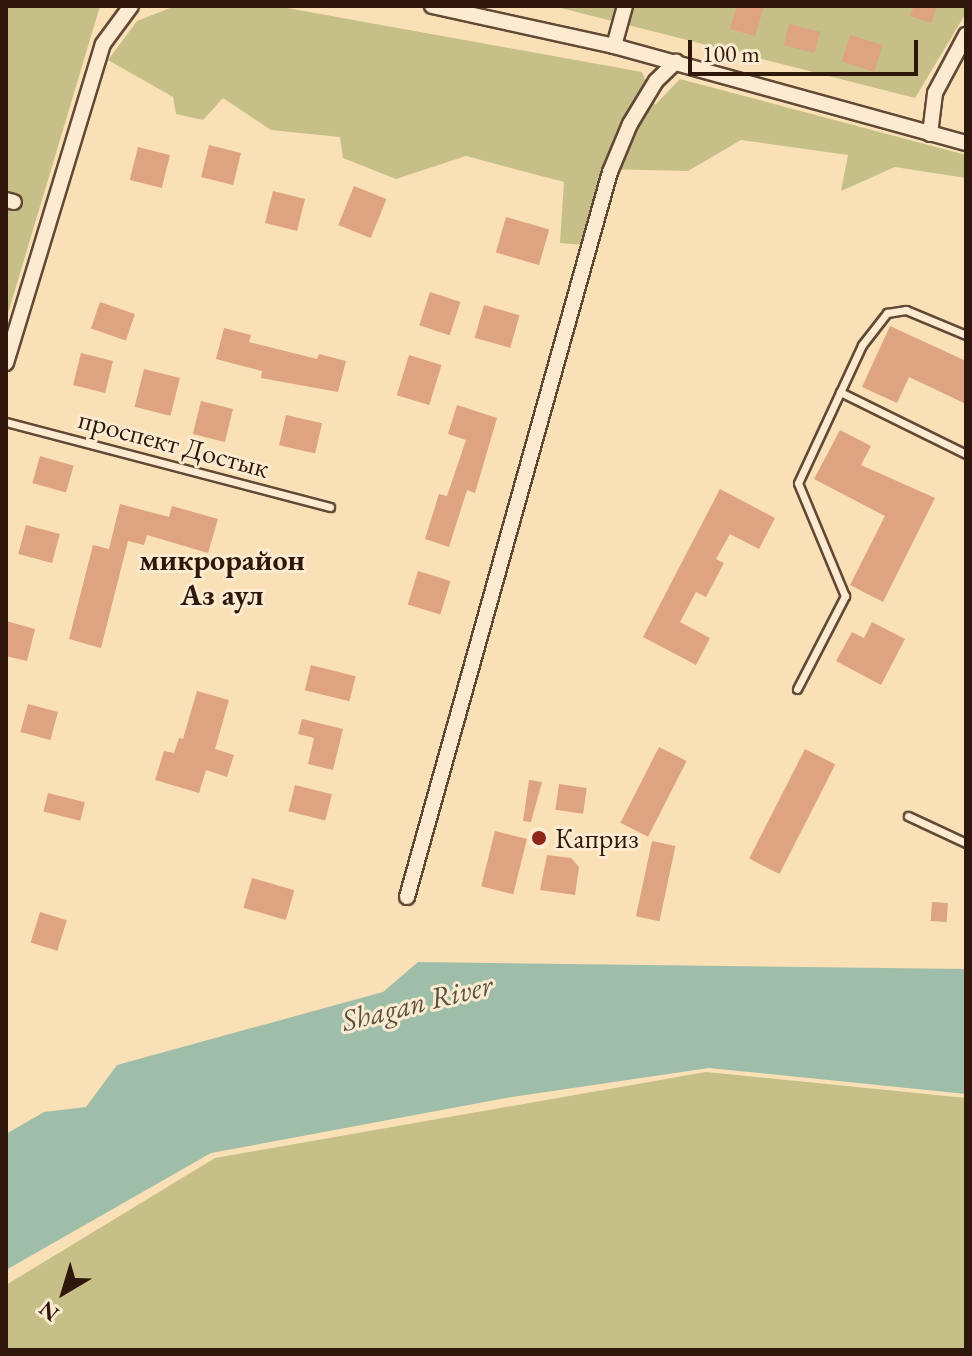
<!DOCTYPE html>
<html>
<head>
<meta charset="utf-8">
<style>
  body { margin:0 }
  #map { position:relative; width:972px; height:1356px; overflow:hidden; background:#fae0b6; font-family:"EB Garamond",serif }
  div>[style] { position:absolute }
  .green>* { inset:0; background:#c6c088 }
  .water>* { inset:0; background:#9fbea9 }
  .building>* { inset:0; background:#dea381; transform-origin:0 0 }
  .roads { filter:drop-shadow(2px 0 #624936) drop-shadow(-2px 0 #624936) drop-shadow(0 2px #624936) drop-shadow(0 -2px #624936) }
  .lane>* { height:7px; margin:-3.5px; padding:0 3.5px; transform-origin:3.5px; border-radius:3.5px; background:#fcebd0 }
  .street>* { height:14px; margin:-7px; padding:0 7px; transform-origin:7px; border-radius:7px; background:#fcebd0 }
  .dots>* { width:22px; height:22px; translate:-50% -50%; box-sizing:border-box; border:4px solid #fcebd0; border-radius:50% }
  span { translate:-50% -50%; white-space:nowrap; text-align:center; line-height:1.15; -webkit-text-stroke:6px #fcebd0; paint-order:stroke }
  .street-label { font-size:28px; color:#30170b }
  .poi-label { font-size:28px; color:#30170b }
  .left { translate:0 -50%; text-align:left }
  .neighbourhood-label { font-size:30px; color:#30170b; font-weight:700 }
  .water-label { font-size:30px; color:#575142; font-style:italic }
  .frame { position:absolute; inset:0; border:8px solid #30170b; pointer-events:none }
  .north { position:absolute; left:24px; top:1252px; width:80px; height:80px; -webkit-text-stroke:6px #fcebd0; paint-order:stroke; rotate:218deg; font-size:22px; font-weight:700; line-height:32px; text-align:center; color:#30170b }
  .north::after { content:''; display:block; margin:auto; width:28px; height:36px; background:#30170b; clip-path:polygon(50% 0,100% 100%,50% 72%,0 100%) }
  .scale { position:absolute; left:688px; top:40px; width:230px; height:36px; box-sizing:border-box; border:4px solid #30170b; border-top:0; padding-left:10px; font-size:24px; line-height:28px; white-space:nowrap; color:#30170b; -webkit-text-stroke:6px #fcebd0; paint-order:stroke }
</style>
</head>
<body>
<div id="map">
  <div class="green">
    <i style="clip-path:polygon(6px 6px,100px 6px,6px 320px)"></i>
    <i style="clip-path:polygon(175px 6px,276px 6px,642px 72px,655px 105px,680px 79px,966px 155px,966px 178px,895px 167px,841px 191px,848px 155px,741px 140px,688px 171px,603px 169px,584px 245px,560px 243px,564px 182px,466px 156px,396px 179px,343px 158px,340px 137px,271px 130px,223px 98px,203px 120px,176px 114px,173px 97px,108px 60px,137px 21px)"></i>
    <i style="clip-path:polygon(553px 6px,966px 6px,966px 13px,915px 98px)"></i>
    <i style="clip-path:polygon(706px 1072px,966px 1098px,966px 1350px,6px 1350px,6px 1285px,215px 1158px)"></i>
  </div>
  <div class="water">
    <i style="clip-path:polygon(418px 962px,966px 969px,966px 1094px,709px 1068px,512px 1097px,211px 1153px,6px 1270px,6px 1134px,44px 1112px,86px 1107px,117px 1065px,383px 992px)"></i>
  </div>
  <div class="building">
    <i style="clip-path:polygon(737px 6px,764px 6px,755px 36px,730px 29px)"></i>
    <i style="clip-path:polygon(914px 6px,937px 6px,931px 23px,910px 16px)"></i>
    <i style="left:789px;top:24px;width:32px;height:22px;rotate:14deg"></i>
    <i style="left:850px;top:35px;width:34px;height:28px;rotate:17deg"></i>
    <i style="left:209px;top:145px;width:33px;height:33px;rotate:14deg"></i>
    <i style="left:138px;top:147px;width:33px;height:34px;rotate:14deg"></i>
    <i style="left:354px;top:186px;width:35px;height:42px;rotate:22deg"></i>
    <i style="left:273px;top:191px;width:33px;height:33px;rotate:14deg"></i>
    <i style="left:506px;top:217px;width:45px;height:37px;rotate:16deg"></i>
    <i style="left:430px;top:292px;width:32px;height:35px;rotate:18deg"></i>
    <i style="left:100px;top:302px;width:37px;height:28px;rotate:19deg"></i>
    <i style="left:484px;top:305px;width:37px;height:34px;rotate:16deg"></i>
    <i style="clip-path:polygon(890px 326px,966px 361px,966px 404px,909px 377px,897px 403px,862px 387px)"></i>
    <i style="clip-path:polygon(224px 328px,251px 335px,249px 342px,317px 359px,319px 354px,346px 361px,338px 392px,261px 378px,262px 371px,216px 359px)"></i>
    <i style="left:81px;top:353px;width:33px;height:33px;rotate:14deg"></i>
    <i style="left:409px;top:355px;width:34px;height:42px;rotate:17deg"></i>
    <i style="left:144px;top:369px;width:37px;height:39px;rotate:14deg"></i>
    <i style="left:201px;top:401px;width:33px;height:34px;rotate:14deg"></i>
    <i style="clip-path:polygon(457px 405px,497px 418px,475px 493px,467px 490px,449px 547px,425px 539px,439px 494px,447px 496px,466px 440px,448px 434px)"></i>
    <i style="left:286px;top:415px;width:37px;height:31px;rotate:13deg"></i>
    <i style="clip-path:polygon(840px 430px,871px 446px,861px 465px,935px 498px,883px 602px,850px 585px,885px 516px,814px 479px)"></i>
    <i style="left:40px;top:456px;width:35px;height:28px;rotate:16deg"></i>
    <i style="clip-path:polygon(720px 489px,775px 518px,759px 549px,730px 534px,716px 559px,724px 563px,706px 597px,696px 592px,680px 622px,710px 638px,696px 665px,643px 637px)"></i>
    <i style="clip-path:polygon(120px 504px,169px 517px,172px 506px,218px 519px,208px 553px,147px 535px,144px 545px,128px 541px,101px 648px,69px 639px,93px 545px,109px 549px)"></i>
    <i style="left:26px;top:525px;width:35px;height:30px;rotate:15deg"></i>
    <i style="left:418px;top:571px;width:34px;height:35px;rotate:17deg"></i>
    <i style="clip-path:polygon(6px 621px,35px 629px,27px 661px,6px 656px)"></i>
    <i style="clip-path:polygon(872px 622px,905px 639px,881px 685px,836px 661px,852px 632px,864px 638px)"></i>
    <i style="left:311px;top:665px;width:46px;height:26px;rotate:14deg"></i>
    <i style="clip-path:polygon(197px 691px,229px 700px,215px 749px,234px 755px,227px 777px,206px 770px,199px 793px,155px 780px,164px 751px,174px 753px,179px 738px,183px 739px)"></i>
    <i style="left:28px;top:704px;width:31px;height:29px;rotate:15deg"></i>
    <i style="clip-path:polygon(302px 719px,343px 729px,333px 770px,308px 764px,314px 738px,298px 734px)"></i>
    <i style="left:659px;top:747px;width:31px;height:85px;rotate:27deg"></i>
    <i style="left:805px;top:749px;width:34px;height:123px;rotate:27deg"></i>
    <i style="clip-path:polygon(529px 780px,542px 782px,531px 822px,523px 821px)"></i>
    <i style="left:559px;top:784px;width:28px;height:26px;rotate:8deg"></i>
    <i style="left:295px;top:785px;width:38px;height:27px;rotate:14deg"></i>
    <i style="left:48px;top:793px;width:38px;height:19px;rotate:14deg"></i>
    <i style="left:495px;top:831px;width:33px;height:57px;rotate:14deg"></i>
    <i style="left:652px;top:841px;width:24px;height:77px;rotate:12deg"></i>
    <i style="clip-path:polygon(547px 855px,571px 858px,579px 867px,575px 895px,540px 890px)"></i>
    <i style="left:252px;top:878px;width:44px;height:31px;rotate:16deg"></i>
    <i style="left:932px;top:902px;width:16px;height:19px;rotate:4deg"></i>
    <i style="left:40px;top:912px;width:28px;height:32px;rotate:17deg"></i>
  </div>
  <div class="roads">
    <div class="lane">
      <i style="left:840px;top:392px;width:140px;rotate:26.2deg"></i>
      <i style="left:6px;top:422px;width:335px;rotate:14.7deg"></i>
      <i style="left:797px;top:689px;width:105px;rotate:-62.7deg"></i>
      <i style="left:845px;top:596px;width:122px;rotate:-112.6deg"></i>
      <i style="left:798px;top:483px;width:152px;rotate:-65.1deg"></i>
      <i style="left:862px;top:345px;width:41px;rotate:-52deg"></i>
      <i style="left:887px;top:313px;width:19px;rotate:-9deg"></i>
      <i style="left:906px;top:310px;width:65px;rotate:22.6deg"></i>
      <i style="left:908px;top:816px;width:64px;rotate:25deg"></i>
    </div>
    <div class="street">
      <i style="left:432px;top:6px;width:186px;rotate:12.4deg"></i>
      <i style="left:614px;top:46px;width:365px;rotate:15.4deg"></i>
      <i style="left:614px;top:46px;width:41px;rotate:-74.6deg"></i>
      <i style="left:930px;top:134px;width:41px;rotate:-83deg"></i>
      <i style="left:935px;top:93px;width:66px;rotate:-61.9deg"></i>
      <i style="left:6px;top:200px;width:8px;rotate:14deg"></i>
      <i style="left:6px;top:363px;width:333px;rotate:-73.1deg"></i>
      <i style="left:103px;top:44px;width:47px;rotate:-53.6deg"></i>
      <i style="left:407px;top:897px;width:753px;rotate:-74.36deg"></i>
      <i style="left:610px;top:172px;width:52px;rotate:-67.4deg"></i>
      <i style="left:630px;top:124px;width:50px;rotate:-58.8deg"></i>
      <i style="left:656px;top:81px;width:28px;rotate:-44deg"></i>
    </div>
  </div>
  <div class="dots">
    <i style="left:539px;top:838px;background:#8f2418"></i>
  </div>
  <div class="street-label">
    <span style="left:174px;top:443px;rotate:15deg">проспект Достык</span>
  </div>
  <div class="poi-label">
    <span class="left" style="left:555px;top:838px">Каприз</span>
  </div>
  <div class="neighbourhood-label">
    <span style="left:222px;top:577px">микрорайон<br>Аз аул</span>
  </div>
  <div class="water-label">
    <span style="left:417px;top:1003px;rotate:-14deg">Shagan River</span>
  </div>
  <div class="frame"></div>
  <div class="north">N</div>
  <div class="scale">100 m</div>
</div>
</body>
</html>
